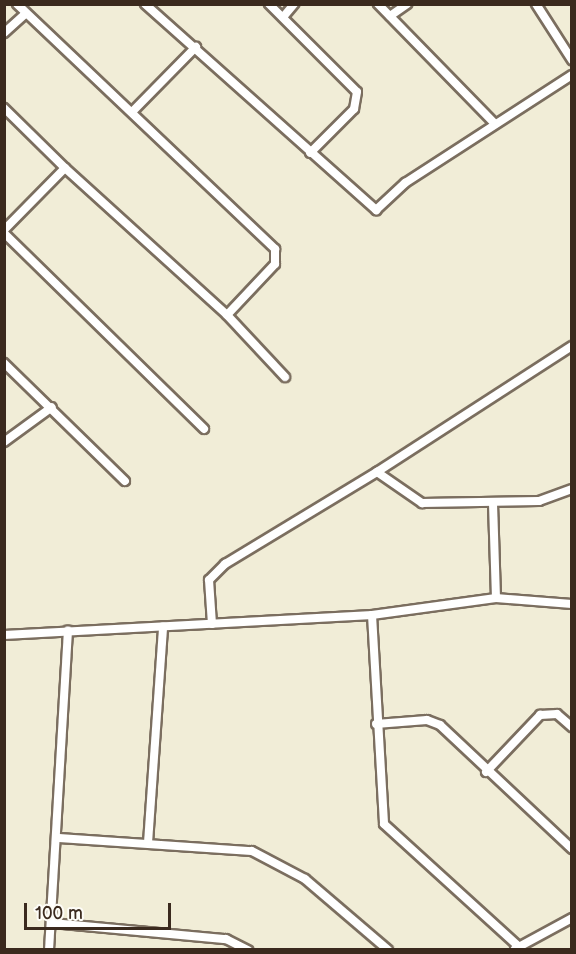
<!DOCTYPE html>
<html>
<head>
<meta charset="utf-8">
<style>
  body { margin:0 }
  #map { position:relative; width:576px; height:954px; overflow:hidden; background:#f1edd7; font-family:"Balsamiq Sans",sans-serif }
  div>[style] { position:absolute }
  .roads { filter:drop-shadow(2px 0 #7b6e5f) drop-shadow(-2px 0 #7b6e5f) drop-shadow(0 2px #7b6e5f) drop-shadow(0 -2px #7b6e5f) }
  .minor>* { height:8px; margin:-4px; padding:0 4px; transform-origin:4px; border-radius:4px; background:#fff }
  span { translate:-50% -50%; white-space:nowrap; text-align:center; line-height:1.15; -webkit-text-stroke:4.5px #fdfcf7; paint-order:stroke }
  .frame { position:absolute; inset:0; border:6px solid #3b2a1e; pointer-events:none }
  .scale { position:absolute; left:24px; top:903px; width:147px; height:27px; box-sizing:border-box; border:3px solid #3b2a1e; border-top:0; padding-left:8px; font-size:18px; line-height:21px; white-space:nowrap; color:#3b2a1e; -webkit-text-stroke:4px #fdfcf7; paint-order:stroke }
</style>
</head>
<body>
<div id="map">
  <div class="roads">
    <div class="minor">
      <i style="left:17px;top:4px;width:356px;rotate:43.5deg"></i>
      <i style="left:275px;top:249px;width:15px;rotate:90deg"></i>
      <i style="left:275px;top:264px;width:70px;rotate:133.3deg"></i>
      <i style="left:145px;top:4px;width:310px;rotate:41.7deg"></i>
      <i style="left:376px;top:210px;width:40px;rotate:-43deg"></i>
      <i style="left:405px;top:183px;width:199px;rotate:-32.9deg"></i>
      <i style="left:269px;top:4px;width:124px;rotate:45deg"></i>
      <i style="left:357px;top:92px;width:17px;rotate:100deg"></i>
      <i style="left:354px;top:109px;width:62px;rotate:135deg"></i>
      <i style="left:378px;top:4px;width:166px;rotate:45.7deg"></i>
      <i style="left:536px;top:4px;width:67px;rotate:57.3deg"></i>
      <i style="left:284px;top:16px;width:16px;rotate:-50deg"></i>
      <i style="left:390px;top:16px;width:21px;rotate:-35deg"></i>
      <i style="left:4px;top:33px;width:28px;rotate:-42deg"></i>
      <i style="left:4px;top:108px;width:86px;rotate:44.5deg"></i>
      <i style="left:65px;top:168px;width:219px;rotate:42.2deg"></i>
      <i style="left:227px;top:315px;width:85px;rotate:46.9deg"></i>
      <i style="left:133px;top:111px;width:90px;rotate:-45.5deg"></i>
      <i style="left:4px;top:230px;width:87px;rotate:-45.5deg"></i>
      <i style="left:4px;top:233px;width:280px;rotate:44.4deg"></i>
      <i style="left:4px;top:363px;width:169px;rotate:44.3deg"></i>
      <i style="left:4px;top:442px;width:59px;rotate:-36.1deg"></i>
      <i style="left:377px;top:472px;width:55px;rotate:34.6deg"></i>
      <i style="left:422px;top:503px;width:117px;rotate:-1deg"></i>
      <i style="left:539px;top:501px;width:35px;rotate:-20deg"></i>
      <i style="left:493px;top:503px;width:95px;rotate:88.2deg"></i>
      <i style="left:372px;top:615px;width:209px;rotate:86.7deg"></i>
      <i style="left:384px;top:824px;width:181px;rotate:42.3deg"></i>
      <i style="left:212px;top:624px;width:44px;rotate:-93.9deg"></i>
      <i style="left:209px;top:580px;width:23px;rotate:-45deg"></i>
      <i style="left:225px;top:564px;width:178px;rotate:-31.2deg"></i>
      <i style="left:377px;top:472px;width:232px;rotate:-32.9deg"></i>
      <i style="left:4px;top:635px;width:369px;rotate:-3.1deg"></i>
      <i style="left:372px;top:615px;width:125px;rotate:-7.8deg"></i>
      <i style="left:496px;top:598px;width:76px;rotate:4.5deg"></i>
      <i style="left:376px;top:724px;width:51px;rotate:-4.5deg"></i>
      <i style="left:427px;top:720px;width:14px;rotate:21deg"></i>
      <i style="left:440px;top:725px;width:181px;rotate:43.2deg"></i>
      <i style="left:486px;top:772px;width:79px;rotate:-46.5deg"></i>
      <i style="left:540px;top:715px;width:17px;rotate:-3deg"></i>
      <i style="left:557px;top:714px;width:20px;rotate:41deg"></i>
      <i style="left:59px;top:838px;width:193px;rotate:3.9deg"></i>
      <i style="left:252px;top:851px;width:60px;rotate:27.8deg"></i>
      <i style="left:305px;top:879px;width:109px;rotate:40.5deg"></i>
      <i style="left:148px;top:843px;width:217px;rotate:-86deg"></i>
      <i style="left:52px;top:923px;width:175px;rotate:5.3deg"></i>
      <i style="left:226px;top:939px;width:25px;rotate:27deg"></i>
      <i style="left:515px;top:949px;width:65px;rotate:-28.5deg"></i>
      <i style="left:49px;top:950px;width:320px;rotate:-86.6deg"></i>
    </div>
  </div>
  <div class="frame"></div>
  <div class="scale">100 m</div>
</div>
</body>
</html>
